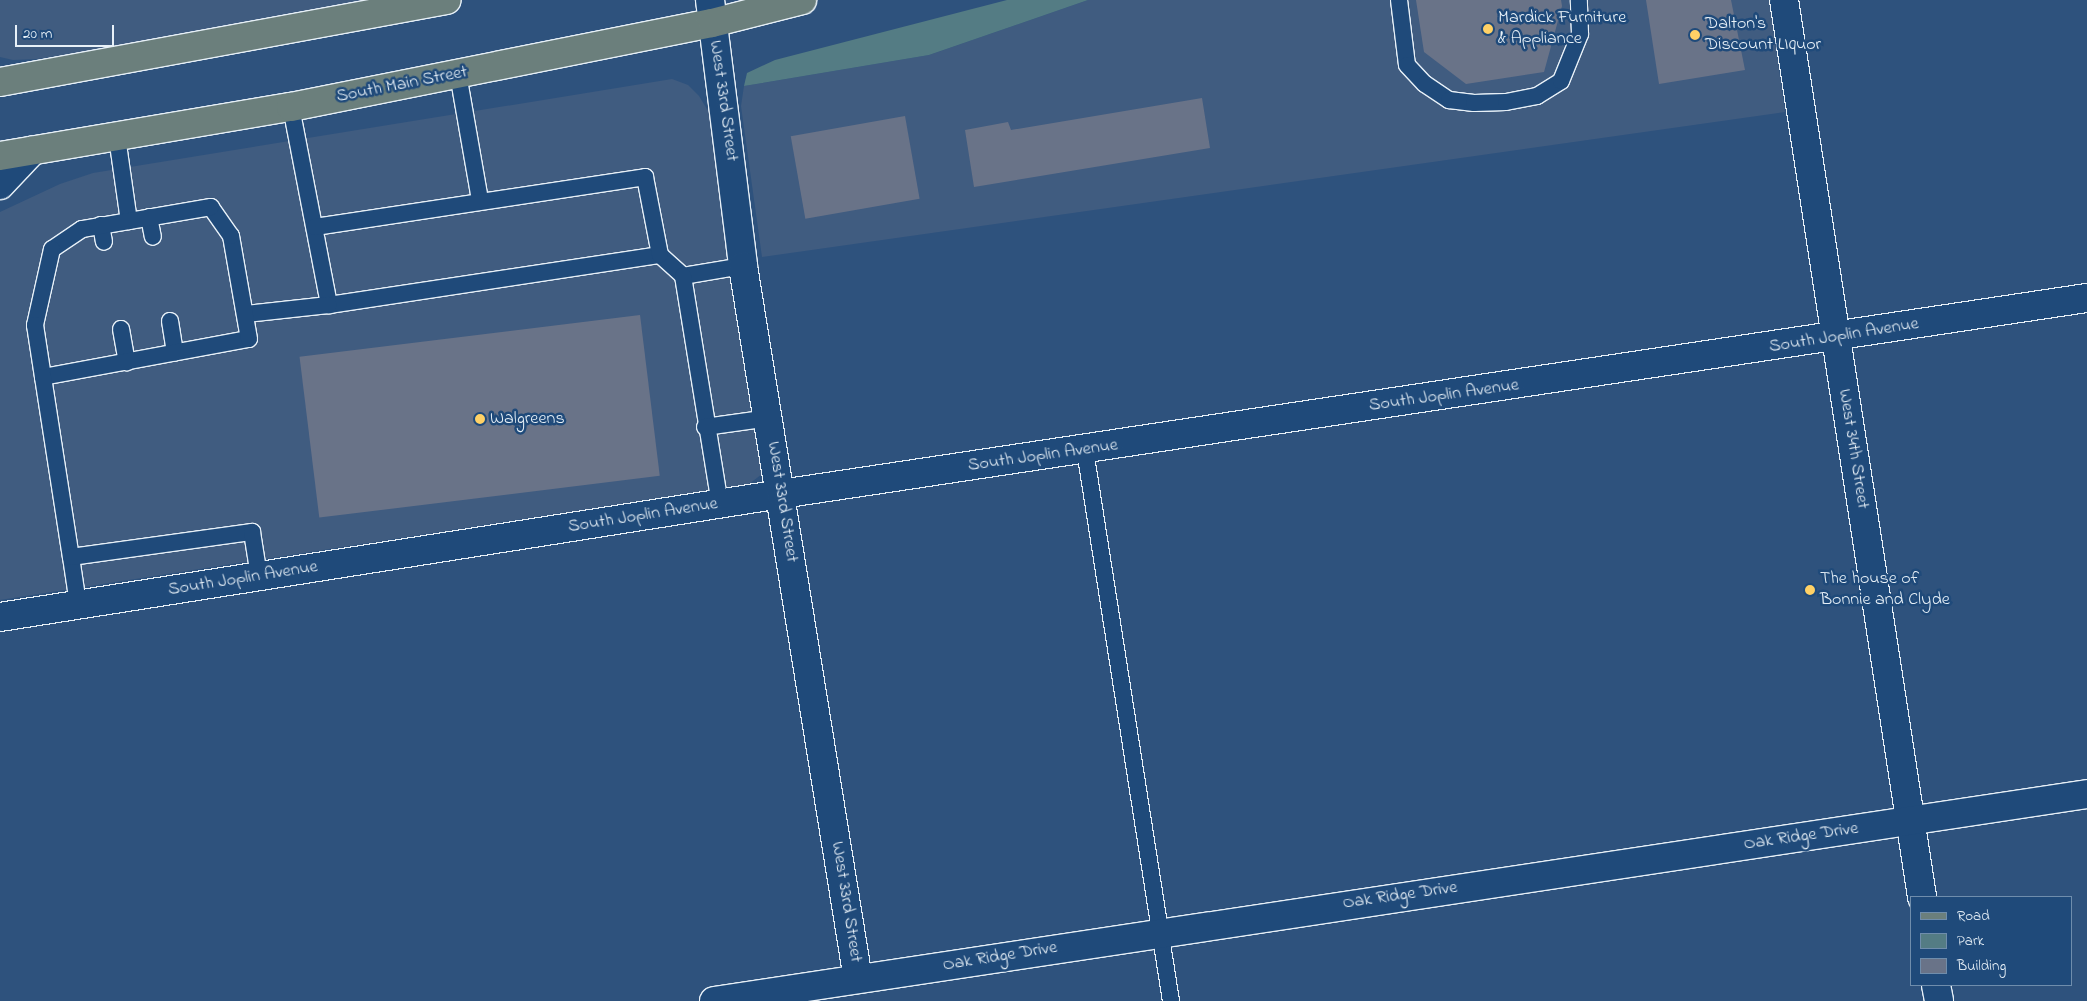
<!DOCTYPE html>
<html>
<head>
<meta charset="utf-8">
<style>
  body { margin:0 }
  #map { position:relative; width:2087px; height:1001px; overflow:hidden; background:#2e527d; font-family:"Indie Flower",sans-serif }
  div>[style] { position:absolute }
  .built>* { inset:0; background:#405c80 }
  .green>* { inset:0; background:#547c84 }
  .building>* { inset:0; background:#697388; transform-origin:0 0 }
  .roads { filter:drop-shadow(1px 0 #e8f1f8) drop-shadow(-1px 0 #e8f1f8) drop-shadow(0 1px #e8f1f8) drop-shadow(0 -1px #e8f1f8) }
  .lane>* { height:16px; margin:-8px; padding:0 8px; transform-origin:8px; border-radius:8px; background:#1f4a7a }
  .street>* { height:28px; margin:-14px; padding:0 14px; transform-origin:14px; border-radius:14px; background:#1f4a7a }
  .secondary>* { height:28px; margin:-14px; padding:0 14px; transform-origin:14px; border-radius:14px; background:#1f4a7a }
  .primary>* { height:28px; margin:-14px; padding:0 14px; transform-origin:14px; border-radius:14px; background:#6b7f7c }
  .dots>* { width:14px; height:14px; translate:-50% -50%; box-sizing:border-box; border:2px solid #1f4a7a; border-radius:50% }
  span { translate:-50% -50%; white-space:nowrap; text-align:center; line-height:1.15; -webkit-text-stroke:5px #1f4a7a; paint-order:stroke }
  .poi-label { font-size:18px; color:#e8f1f8 }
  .left { translate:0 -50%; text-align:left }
  .street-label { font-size:18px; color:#e8f1f8 }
  .legend { position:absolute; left:1910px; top:896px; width:162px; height:90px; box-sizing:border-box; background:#1f4a7a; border:1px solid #6f8dac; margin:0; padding:6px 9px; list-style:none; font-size:15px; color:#e8f1f8 }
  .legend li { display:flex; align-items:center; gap:10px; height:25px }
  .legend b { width:25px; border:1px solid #6f8dac }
  .scale { position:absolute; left:15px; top:25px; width:99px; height:22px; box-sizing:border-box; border:2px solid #e8f1f8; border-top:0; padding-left:6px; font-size:15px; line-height:18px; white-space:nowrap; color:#e8f1f8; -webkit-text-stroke:4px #1f4a7a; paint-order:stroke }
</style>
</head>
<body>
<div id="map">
  <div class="built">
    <i style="clip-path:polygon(0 0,426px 0,37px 59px,13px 60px,0 57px)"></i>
    <i style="clip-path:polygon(1088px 0,1769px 0,1785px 112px,762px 257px,741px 106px,744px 86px,929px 55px)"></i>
    <i style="clip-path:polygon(672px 79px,688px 85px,699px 96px,710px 114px,764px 456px,762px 474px,749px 484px,0 600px,0 212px,60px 184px,93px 173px)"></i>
  </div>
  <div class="green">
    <i style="clip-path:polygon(1007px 0,1088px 0,929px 55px,744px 86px,747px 73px,775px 60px)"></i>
  </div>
  <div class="building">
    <i style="clip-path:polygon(1416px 0,1561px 0,1562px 6px,1544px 72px,1466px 84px,1424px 52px)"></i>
    <i style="clip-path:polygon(1646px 0,1731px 0,1745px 70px,1659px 84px)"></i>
    <i style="clip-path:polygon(1202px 98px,1210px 148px,974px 187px,965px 130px,1008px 122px,1011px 130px)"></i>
    <i style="left:905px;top:116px;width:84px;height:116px;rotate:80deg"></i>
    <i style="left:640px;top:315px;width:162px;height:343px;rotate:83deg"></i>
  </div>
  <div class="roads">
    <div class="lane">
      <i style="left:1399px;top:0;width:65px;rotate:83deg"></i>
      <i style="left:1407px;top:65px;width:26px;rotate:47deg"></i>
      <i style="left:1425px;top:84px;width:29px;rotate:34deg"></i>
      <i style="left:1449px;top:100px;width:25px;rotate:7deg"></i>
      <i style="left:1474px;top:103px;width:32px;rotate:-2deg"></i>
      <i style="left:1506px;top:102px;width:32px;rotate:-11deg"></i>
      <i style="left:1537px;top:96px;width:28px;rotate:-32deg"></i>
      <i style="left:1561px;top:81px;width:51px;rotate:-68deg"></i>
      <i style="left:1580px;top:34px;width:34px;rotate:-92deg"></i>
      <i style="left:458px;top:74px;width:128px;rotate:80.1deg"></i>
      <i style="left:291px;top:107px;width:202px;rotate:79.1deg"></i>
      <i style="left:329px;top:305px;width:335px;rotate:-8.6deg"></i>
      <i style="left:660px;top:255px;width:31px;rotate:42deg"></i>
      <i style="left:683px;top:276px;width:61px;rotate:-9.5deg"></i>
      <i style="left:117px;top:137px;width:85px;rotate:81.9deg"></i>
      <i style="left:149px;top:217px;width:20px;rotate:79deg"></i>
      <i style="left:101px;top:225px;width:17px;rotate:80deg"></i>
      <i style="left:315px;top:227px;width:334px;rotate:-8.6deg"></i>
      <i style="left:645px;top:177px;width:79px;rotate:79.1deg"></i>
      <i style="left:683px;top:276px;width:231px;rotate:80.8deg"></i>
      <i style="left:246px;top:314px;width:83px;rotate:-6.2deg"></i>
      <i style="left:170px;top:321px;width:32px;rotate:81deg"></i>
      <i style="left:121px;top:329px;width:34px;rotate:80deg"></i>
      <i style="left:43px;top:377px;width:209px;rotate:-10.5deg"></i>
      <i style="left:249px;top:339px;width:105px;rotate:-99.9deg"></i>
      <i style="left:231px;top:236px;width:35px;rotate:-125deg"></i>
      <i style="left:211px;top:207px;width:131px;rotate:170.3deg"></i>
      <i style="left:82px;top:229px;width:36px;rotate:146deg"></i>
      <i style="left:52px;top:249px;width:78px;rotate:102.6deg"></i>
      <i style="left:35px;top:325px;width:53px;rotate:81.3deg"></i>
      <i style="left:43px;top:377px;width:182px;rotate:81.2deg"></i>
      <i style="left:71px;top:557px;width:48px;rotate:81.5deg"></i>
      <i style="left:705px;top:427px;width:65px;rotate:-8deg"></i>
      <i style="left:1085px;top:450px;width:558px;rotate:81.13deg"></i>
      <i style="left:71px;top:557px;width:183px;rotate:-7.9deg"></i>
      <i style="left:252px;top:532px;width:45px;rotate:81deg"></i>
    </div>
    <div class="street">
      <i style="left:710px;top:0;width:268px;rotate:82.9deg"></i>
      <i style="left:743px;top:266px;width:722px;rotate:80.84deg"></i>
      <i style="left:1784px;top:0;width:908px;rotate:81.25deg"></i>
      <i style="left:0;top:617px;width:791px;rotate:-8.95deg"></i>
      <i style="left:781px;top:494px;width:1321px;rotate:-8.54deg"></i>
      <i style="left:1936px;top:985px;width:16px;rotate:79deg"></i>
      <i style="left:714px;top:1001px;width:1389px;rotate:-8.57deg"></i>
    </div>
    <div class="secondary">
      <i style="left:0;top:185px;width:47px;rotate:-46.7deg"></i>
    </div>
    <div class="primary">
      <i style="left:0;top:82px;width:454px;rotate:-10.4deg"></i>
      <i style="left:0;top:156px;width:295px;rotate:-9.6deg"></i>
      <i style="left:291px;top:107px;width:429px;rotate:-11.3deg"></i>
      <i style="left:712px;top:23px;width:93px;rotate:-14.3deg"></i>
    </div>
  </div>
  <div class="dots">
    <i style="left:1488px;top:29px;background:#ffd166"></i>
    <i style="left:1695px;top:35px;background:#ffd166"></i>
    <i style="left:480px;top:419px;background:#ffd166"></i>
    <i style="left:1810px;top:590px;background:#ffd166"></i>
  </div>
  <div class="poi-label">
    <span class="left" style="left:1498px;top:29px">Mardick Furniture<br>&amp; Appliance</span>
    <span class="left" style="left:1705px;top:35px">Dalton's<br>Discount LIquor</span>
    <span class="left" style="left:490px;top:419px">Walgreens</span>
    <span class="left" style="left:1820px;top:590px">The house of<br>Bonnie and Clyde</span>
  </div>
  <div class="street-label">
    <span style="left:402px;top:85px;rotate:-11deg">South Main Street</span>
    <span style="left:723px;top:101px;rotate:82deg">West 33rd Street</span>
    <span style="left:1844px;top:336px;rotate:-9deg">South Joplin Avenue</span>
    <span style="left:1444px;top:396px;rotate:-8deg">South Joplin Avenue</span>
    <span style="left:1853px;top:449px;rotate:81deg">West 34th Street</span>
    <span style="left:1043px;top:456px;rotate:-8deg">South Joplin Avenue</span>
    <span style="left:782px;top:502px;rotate:81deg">West 33rd Street</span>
    <span style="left:643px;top:516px;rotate:-9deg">South Joplin Avenue</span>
    <span style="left:243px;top:579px;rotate:-9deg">South Joplin Avenue</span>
    <span style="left:1801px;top:837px;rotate:-8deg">Oak Ridge Drive</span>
    <span style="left:1400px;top:896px;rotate:-8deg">Oak Ridge Drive</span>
    <span style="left:846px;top:902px;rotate:81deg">West 33rd Street</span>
    <span style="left:1000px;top:957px;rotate:-9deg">Oak Ridge Drive</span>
  </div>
  <ul class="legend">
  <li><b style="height:6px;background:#6b7f7c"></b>Road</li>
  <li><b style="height:14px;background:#547c84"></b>Park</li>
  <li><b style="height:14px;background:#697388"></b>Building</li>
  </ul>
  <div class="scale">20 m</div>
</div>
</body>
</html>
